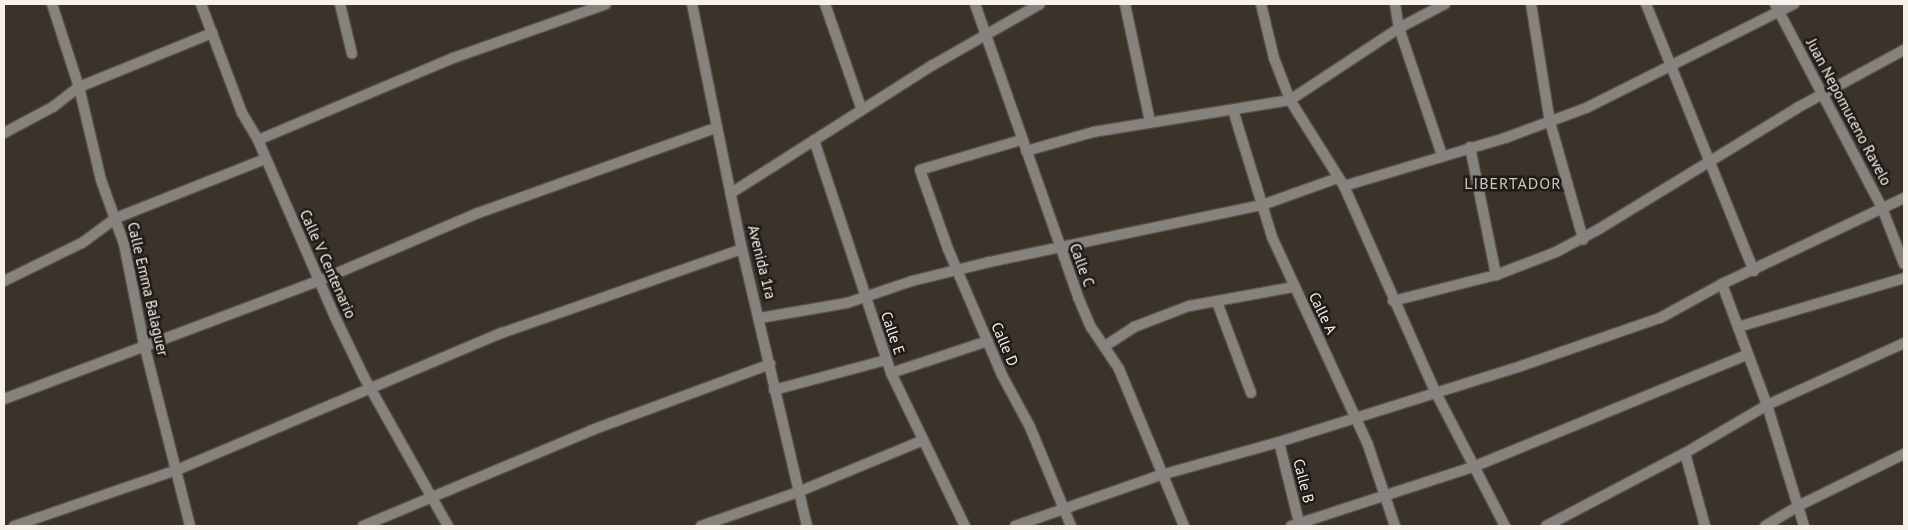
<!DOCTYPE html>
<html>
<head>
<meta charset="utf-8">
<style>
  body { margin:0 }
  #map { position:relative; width:1908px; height:530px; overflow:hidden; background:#3b322a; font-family:"PT Sans",sans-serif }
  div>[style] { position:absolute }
  .roads { filter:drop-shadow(1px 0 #595149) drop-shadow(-1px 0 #595149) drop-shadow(0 1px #595149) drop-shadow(0 -1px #595149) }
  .minor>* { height:10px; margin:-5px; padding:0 5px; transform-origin:5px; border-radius:5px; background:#86827e }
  span { translate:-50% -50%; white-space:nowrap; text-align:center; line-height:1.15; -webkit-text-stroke:5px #1f1b17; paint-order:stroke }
  .street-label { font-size:15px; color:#f6f1eb }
  .neighbourhood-label { font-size:16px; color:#d1c6bc; letter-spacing:1px }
  .frame { position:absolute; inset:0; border:5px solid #f6f1eb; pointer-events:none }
</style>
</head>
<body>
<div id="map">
  <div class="roads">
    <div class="minor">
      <i style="left:52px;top:4px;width:87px;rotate:72deg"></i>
      <i style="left:79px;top:87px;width:96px;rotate:76.7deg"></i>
      <i style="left:101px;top:180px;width:68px;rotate:70.2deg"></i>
      <i style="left:124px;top:244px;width:102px;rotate:78.7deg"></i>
      <i style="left:144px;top:344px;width:188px;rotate:75.8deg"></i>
      <i style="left:201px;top:4px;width:116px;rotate:69.4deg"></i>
      <i style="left:242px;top:113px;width:31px;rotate:59deg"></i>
      <i style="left:258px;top:140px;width:193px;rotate:66.5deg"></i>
      <i style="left:335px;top:317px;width:67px;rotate:64.2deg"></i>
      <i style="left:364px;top:377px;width:171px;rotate:60.6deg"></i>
      <i style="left:340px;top:4px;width:51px;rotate:76.5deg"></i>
      <i style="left:692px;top:4px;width:250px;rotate:78.5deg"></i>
      <i style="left:742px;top:249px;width:285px;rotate:76.8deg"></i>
      <i style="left:825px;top:4px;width:112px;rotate:70.8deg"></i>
      <i style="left:975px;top:4px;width:311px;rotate:70.6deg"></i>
      <i style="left:1078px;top:297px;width:33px;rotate:67deg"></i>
      <i style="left:1091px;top:327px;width:50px;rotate:56.3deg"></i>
      <i style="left:1119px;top:369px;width:170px;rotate:67.5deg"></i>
      <i style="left:1125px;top:4px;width:121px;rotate:78deg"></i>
      <i style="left:1261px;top:4px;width:56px;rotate:76.5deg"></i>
      <i style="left:1274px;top:58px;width:45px;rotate:69.1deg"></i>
      <i style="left:1290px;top:100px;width:102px;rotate:57.9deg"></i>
      <i style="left:1344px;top:186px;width:224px;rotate:66.1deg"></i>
      <i style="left:1435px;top:391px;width:152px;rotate:62.6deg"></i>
      <i style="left:1395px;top:4px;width:24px;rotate:81deg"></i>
      <i style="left:1399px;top:28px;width:134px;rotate:71.3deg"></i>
      <i style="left:1531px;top:4px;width:120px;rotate:80.9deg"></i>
      <i style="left:1550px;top:122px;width:122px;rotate:74.2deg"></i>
      <i style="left:1646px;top:4px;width:288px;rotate:68deg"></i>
      <i style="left:1775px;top:4px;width:230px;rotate:62.3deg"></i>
      <i style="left:1882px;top:208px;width:60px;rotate:68.6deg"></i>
      <i style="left:1233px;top:110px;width:133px;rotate:72.9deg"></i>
      <i style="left:1272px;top:237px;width:229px;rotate:65.2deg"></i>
      <i style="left:1368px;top:445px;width:85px;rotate:71.6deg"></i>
      <i style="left:4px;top:133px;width:55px;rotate:-28deg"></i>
      <i style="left:53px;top:107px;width:33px;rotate:-38deg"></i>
      <i style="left:79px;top:87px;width:144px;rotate:-22.1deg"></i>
      <i style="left:258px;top:140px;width:212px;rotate:-22.8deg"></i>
      <i style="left:453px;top:58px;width:162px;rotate:-19.4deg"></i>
      <i style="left:814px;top:140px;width:245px;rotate:71.7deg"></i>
      <i style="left:891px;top:373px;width:170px;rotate:64.2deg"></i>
      <i style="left:1021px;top:140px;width:105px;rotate:163.5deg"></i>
      <i style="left:920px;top:170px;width:84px;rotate:70.5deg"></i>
      <i style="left:948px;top:249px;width:137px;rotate:66.8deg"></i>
      <i style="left:1002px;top:375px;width:59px;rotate:61.7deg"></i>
      <i style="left:1030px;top:427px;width:107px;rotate:67.5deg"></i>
      <i style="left:1470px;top:147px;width:131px;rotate:78.5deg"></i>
      <i style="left:1026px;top:151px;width:70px;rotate:-15.8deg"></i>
      <i style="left:1093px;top:132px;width:200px;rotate:-9.2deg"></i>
      <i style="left:1290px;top:100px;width:131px;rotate:-33.4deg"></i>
      <i style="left:1399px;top:28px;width:52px;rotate:-27.6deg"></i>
      <i style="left:1344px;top:186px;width:168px;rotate:-16.6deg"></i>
      <i style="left:1505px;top:138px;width:86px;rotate:-20.3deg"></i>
      <i style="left:1586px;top:108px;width:233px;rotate:-26.6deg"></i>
      <i style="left:731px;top:193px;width:239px;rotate:-32.4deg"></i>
      <i style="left:933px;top:65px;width:123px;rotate:-29.7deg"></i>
      <i style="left:4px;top:281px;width:87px;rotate:-26deg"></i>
      <i style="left:82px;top:243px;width:42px;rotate:-36.3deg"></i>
      <i style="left:116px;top:218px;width:160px;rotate:-21.6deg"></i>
      <i style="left:1722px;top:284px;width:129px;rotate:69.6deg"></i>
      <i style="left:1767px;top:405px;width:127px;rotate:73deg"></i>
      <i style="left:1393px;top:301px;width:106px;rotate:-14.2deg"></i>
      <i style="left:1496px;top:275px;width:64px;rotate:-21deg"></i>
      <i style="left:1556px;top:252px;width:49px;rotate:-28.1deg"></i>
      <i style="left:1599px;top:229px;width:232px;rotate:-31.4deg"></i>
      <i style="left:1797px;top:108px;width:122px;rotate:-28.5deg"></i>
      <i style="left:1217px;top:302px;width:97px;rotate:69.5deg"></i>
      <i style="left:760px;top:318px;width:88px;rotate:-9.8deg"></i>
      <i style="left:847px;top:303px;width:69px;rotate:-18.7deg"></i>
      <i style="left:912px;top:281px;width:79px;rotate:-13.9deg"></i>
      <i style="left:989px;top:262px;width:279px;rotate:-11.8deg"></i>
      <i style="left:1262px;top:205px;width:81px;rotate:-19.6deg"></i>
      <i style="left:1738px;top:327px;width:173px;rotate:-16.4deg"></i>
      <i style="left:1105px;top:346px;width:35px;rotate:-33deg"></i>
      <i style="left:1134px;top:327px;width:59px;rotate:-20.9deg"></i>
      <i style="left:1189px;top:306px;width:107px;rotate:-10.3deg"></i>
      <i style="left:891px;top:373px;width:102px;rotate:-18.3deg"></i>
      <i style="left:774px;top:390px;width:116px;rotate:-15deg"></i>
      <i style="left:4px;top:399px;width:339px;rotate:-20.6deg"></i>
      <i style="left:321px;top:280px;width:171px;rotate:-23.1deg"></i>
      <i style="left:478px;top:213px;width:253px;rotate:-19.7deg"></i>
      <i style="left:1279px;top:442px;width:87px;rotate:76deg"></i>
      <i style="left:1685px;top:453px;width:76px;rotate:74.7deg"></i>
      <i style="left:14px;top:526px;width:172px;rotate:-19deg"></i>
      <i style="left:177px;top:470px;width:353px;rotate:-22.9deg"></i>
      <i style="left:502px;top:333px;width:254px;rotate:-19.3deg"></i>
      <i style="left:363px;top:526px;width:248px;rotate:-22.7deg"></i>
      <i style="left:592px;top:430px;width:190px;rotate:-20.3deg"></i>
      <i style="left:701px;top:526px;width:103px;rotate:-19.3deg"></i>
      <i style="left:798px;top:492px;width:133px;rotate:-22.5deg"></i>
      <i style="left:1015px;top:526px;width:155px;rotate:-19.3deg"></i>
      <i style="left:1161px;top:475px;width:123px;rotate:-15.6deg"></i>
      <i style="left:1279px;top:442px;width:254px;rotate:-17.4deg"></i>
      <i style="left:1521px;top:366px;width:147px;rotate:-19.1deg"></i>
      <i style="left:1660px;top:318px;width:71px;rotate:-28.7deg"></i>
      <i style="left:1722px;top:284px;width:201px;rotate:-25.3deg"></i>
      <i style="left:1291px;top:526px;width:191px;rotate:-18deg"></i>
      <i style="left:1473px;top:467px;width:297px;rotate:-22.3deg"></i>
      <i style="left:1546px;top:526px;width:157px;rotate:-27.7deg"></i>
      <i style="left:1685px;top:453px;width:95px;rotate:-30.3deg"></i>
      <i style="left:1767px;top:405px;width:150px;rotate:-24.3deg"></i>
      <i style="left:1765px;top:526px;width:39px;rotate:-31deg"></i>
      <i style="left:1798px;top:506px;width:118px;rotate:-26.1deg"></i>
    </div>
  </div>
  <div class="street-label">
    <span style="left:1849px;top:112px;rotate:62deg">Juan Nepomuceno Ravelo</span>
    <span style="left:762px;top:262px;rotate:76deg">Avenida 1ra</span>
    <span style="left:328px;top:264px;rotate:66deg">Calle V Centenario</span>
    <span style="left:1082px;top:265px;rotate:70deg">Calle C</span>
    <span style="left:148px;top:289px;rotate:77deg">Calle Emma Balaguer</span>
    <span style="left:1323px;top:313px;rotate:64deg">Calle A</span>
    <span style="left:893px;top:333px;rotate:71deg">Calle E</span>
    <span style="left:1005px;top:344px;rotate:67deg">Calle D</span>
    <span style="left:1304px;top:481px;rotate:76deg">Calle B</span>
  </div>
  <div class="neighbourhood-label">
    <span style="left:1513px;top:183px">LIBERTADOR</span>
  </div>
  <div class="frame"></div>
</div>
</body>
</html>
